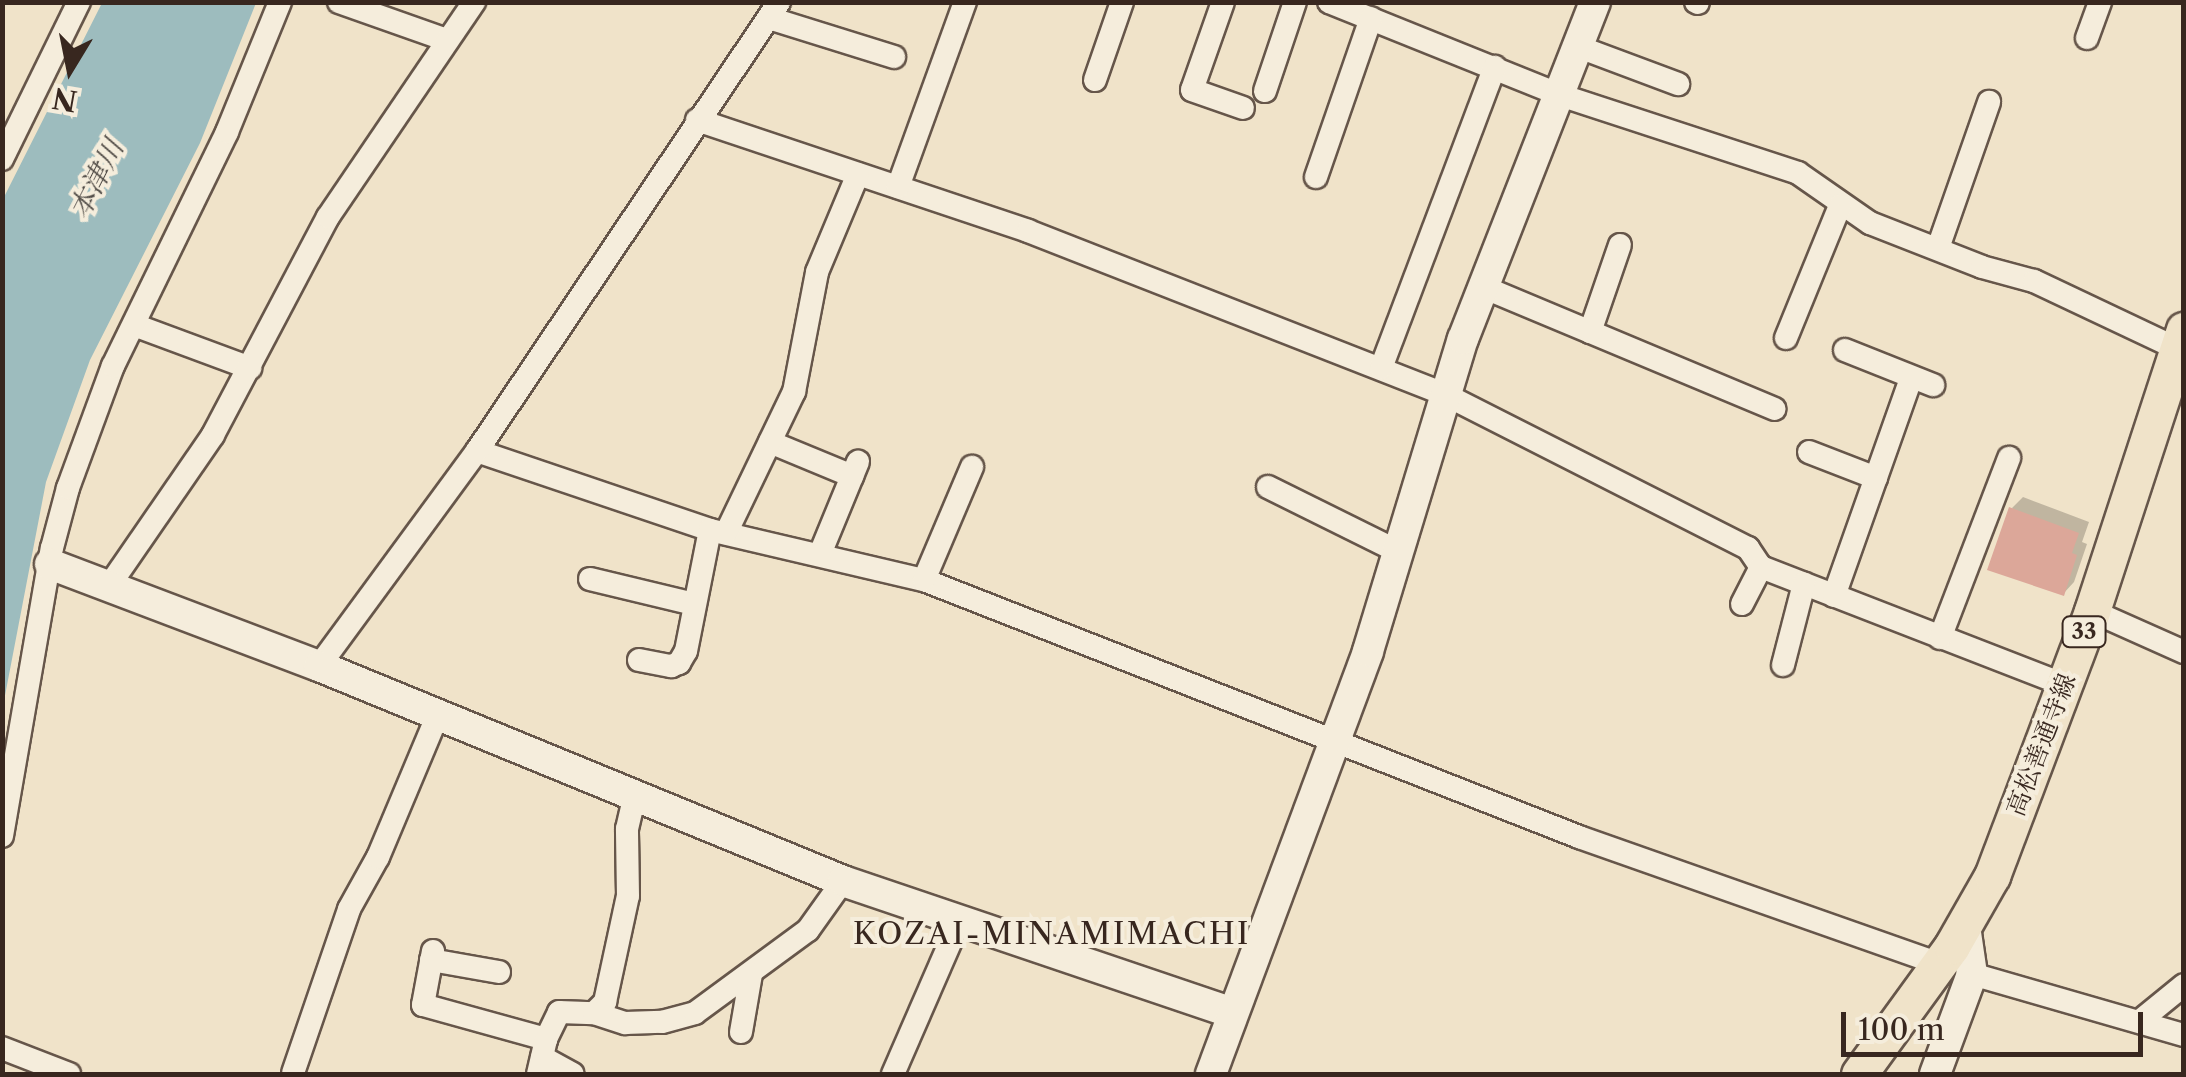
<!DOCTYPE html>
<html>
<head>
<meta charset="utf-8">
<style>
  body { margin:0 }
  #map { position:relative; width:2186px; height:1077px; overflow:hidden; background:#f0e3c9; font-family:"Libre Caslon Text","Noto Serif JP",serif }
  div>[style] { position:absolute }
  .water>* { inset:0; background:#9dbcbe }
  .shadow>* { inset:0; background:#0003 }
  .building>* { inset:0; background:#dca799 }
  .roads { filter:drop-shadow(2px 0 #66564a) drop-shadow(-2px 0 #66564a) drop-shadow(0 2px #66564a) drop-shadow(0 -2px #66564a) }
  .street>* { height:22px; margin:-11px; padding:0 11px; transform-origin:11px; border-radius:11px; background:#f5eddc }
  .secondary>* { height:30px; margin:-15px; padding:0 15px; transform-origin:15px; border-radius:15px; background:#f5eddc }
  .primary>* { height:35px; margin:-17.5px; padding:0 17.5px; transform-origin:17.5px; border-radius:17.5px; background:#f0e3c9 }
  span { translate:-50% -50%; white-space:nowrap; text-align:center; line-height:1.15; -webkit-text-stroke:8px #f5eddc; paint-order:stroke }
  .shield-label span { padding:2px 8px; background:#f5eddc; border:2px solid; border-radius:8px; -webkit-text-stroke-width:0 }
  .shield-label { font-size:22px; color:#38271f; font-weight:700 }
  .street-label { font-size:25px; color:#38271f }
  .water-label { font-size:28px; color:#514c47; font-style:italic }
  .quarter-label { font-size:30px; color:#38271f; letter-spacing:2.5px }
  .frame { position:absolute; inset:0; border:5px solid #38271f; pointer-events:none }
  .north { position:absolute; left:20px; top:20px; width:100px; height:100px; -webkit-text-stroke:8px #f5eddc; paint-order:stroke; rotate:190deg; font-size:28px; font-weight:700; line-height:40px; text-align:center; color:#38271f }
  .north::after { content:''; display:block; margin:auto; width:35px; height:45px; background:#38271f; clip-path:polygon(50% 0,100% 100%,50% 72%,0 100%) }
  .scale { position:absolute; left:1841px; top:1012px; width:302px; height:45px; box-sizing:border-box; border:5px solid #38271f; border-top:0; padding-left:12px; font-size:30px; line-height:35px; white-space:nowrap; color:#38271f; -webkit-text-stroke:8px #f5eddc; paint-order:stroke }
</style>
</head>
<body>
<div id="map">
  <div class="water">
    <i style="clip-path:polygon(102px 3px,256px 3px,200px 143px,90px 360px,46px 482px,3px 706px,3px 199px)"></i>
  </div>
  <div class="shadow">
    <i style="clip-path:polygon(2023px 497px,2089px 522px,2082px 542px,2087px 544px,2074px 582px,2063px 594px,2012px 508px)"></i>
  </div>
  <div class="building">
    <i style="clip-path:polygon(2009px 507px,2079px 533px,2072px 553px,2077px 555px,2064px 596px,1987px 570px)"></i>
  </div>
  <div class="roads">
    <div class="street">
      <i style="left:339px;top:2px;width:114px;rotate:19.4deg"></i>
      <i style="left:1223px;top:2px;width:93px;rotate:109.4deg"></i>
      <i style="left:1192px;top:90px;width:54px;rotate:19.4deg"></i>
      <i style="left:1329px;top:2px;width:249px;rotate:21.9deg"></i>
      <i style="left:1560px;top:95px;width:250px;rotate:18.1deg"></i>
      <i style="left:1798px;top:173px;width:88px;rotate:34.8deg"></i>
      <i style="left:1870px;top:223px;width:120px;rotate:21.4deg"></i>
      <i style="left:1982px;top:267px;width:54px;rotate:15.1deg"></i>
      <i style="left:2034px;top:281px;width:166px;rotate:25.3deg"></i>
      <i style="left:1696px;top:2px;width:2px;rotate:27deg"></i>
      <i style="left:769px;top:18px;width:131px;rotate:17.3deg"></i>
      <i style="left:2087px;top:38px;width:38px;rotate:-70deg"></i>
      <i style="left:1579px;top:47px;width:106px;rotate:20.5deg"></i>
      <i style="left:1095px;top:80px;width:83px;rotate:-70.9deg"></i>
      <i style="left:1265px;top:91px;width:94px;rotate:-71.4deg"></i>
      <i style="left:697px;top:120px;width:349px;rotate:18.5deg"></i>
      <i style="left:1028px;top:231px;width:449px;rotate:21.4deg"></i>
      <i style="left:1446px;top:395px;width:339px;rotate:26.9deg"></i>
      <i style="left:1748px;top:548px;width:23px;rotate:56deg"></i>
      <i style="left:1761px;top:567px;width:326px;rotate:21.2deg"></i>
      <i style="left:2px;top:159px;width:175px;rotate:-63.9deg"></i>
      <i style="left:1316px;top:177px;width:168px;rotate:-70.9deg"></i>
      <i style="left:898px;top:187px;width:197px;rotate:-70.1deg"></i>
      <i style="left:1938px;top:248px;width:155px;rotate:-70.7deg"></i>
      <i style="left:1483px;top:287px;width:316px;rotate:22.7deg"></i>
      <i style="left:134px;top:325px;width:124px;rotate:20.3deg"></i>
      <i style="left:1590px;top:332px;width:92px;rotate:-71deg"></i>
      <i style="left:1786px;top:338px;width:143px;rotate:-67.8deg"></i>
      <i style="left:1845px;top:350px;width:95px;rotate:21.7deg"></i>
      <i style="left:1381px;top:368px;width:322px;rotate:-69.3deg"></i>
      <i style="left:770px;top:442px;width:89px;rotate:22.5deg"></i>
      <i style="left:477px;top:451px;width:246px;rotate:18.7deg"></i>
      <i style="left:710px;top:530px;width:220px;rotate:13.2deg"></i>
      <i style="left:924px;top:580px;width:704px;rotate:21.42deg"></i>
      <i style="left:1579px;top:837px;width:383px;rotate:19.4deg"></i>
      <i style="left:1809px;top:452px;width:72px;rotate:21.2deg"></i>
      <i style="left:1268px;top:487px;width:148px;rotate:26.4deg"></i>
      <i style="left:726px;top:533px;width:157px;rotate:-64.3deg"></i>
      <i style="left:794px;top:392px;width:122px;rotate:-79.1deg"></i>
      <i style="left:817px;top:272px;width:106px;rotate:-67.3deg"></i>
      <i style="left:820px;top:554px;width:100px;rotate:-67.6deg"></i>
      <i style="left:590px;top:579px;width:107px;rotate:13.5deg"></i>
      <i style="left:924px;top:580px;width:123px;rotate:-67deg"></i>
      <i style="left:109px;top:586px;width:183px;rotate:-55.4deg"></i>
      <i style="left:213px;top:435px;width:246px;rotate:-62.2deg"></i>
      <i style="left:328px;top:217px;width:260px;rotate:-55.8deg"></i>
      <i style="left:1834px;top:596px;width:231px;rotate:-70.5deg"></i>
      <i style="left:1742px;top:604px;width:42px;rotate:-62.8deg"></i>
      <i style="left:2092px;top:611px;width:101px;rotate:24deg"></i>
      <i style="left:1940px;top:638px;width:193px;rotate:-69deg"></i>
      <i style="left:639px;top:660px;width:33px;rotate:11deg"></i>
      <i style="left:671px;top:666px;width:9px;rotate:-21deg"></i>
      <i style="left:679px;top:663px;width:14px;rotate:-60deg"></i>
      <i style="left:686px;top:651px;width:123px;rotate:-78.8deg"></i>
      <i style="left:1783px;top:665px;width:84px;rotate:-75.5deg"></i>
      <i style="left:319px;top:666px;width:267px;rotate:-53.7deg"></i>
      <i style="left:477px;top:451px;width:541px;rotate:-56.07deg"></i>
      <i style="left:2px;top:836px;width:292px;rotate:-80.2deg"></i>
      <i style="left:52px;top:548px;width:62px;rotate:-75.1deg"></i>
      <i style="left:68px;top:488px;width:130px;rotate:-69.8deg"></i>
      <i style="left:113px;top:366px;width:260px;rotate:-64deg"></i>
      <i style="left:227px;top:132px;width:140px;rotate:-67.8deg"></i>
      <i style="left:433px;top:951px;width:55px;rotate:100.5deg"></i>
      <i style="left:423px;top:1005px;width:128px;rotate:15.5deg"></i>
      <i style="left:546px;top:1039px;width:30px;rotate:-64deg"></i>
      <i style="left:559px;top:1012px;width:35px;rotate:2deg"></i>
      <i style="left:594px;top:1013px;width:16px;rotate:-45deg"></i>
      <i style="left:605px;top:1002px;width:108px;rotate:-77.8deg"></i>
      <i style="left:628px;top:896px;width:67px;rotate:-90.9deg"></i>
      <i style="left:627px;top:829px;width:31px;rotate:-77deg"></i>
      <i style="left:431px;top:960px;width:69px;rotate:10deg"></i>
      <i style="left:1972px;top:974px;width:221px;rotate:16.1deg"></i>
      <i style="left:594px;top:1013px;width:33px;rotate:18deg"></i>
      <i style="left:625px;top:1023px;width:37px;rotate:-2deg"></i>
      <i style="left:662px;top:1022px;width:34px;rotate:-15deg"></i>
      <i style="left:695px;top:1013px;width:140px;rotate:-36.3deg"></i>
      <i style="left:808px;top:930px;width:60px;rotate:-54.5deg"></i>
      <i style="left:2141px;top:1020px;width:55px;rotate:-39.1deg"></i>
      <i style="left:741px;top:1032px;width:59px;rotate:-80.2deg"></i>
      <i style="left:2px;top:1048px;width:72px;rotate:21.2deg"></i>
      <i style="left:542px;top:1057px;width:35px;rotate:29deg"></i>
      <i style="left:293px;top:1073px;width:173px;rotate:-71.1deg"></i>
      <i style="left:349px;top:909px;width:60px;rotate:-60.9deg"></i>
      <i style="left:378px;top:857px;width:155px;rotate:-67.2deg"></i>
      <i style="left:538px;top:1074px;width:36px;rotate:-77deg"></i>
      <i style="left:893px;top:1074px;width:168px;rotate:-66.5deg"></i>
    </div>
    <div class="secondary">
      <i style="left:50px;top:564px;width:288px;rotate:20.8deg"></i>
      <i style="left:319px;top:666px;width:566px;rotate:22.31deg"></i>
      <i style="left:843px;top:881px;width:409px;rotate:18.7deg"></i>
      <i style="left:1211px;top:1074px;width:451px;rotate:-69.6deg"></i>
      <i style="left:1368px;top:651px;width:326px;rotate:-73.1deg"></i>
      <i style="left:1463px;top:339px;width:362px;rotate:-68.6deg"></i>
      <i style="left:1935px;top:1074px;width:107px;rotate:-69.7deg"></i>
      <i style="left:1972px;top:974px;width:49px;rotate:-98.3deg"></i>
    </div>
    <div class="primary">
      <i style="left:1859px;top:1074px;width:158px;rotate:-54deg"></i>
      <i style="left:1952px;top:946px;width:81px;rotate:-60.3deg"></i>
      <i style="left:1992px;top:876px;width:283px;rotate:-69.3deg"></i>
      <i style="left:2092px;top:611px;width:296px;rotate:-71.9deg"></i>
    </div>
  </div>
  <div class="shield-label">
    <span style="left:2084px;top:632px">33</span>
  </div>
  <div class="street-label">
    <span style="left:2042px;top:745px;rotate:-69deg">高松善通寺線</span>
  </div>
  <div class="water-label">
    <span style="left:96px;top:179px;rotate:-63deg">本津川</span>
  </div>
  <div class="quarter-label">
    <span style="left:1052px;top:934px">KOZAI-MINAMIMACHI</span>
  </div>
  <div class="frame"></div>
  <div class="north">N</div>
  <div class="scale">100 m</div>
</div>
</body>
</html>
